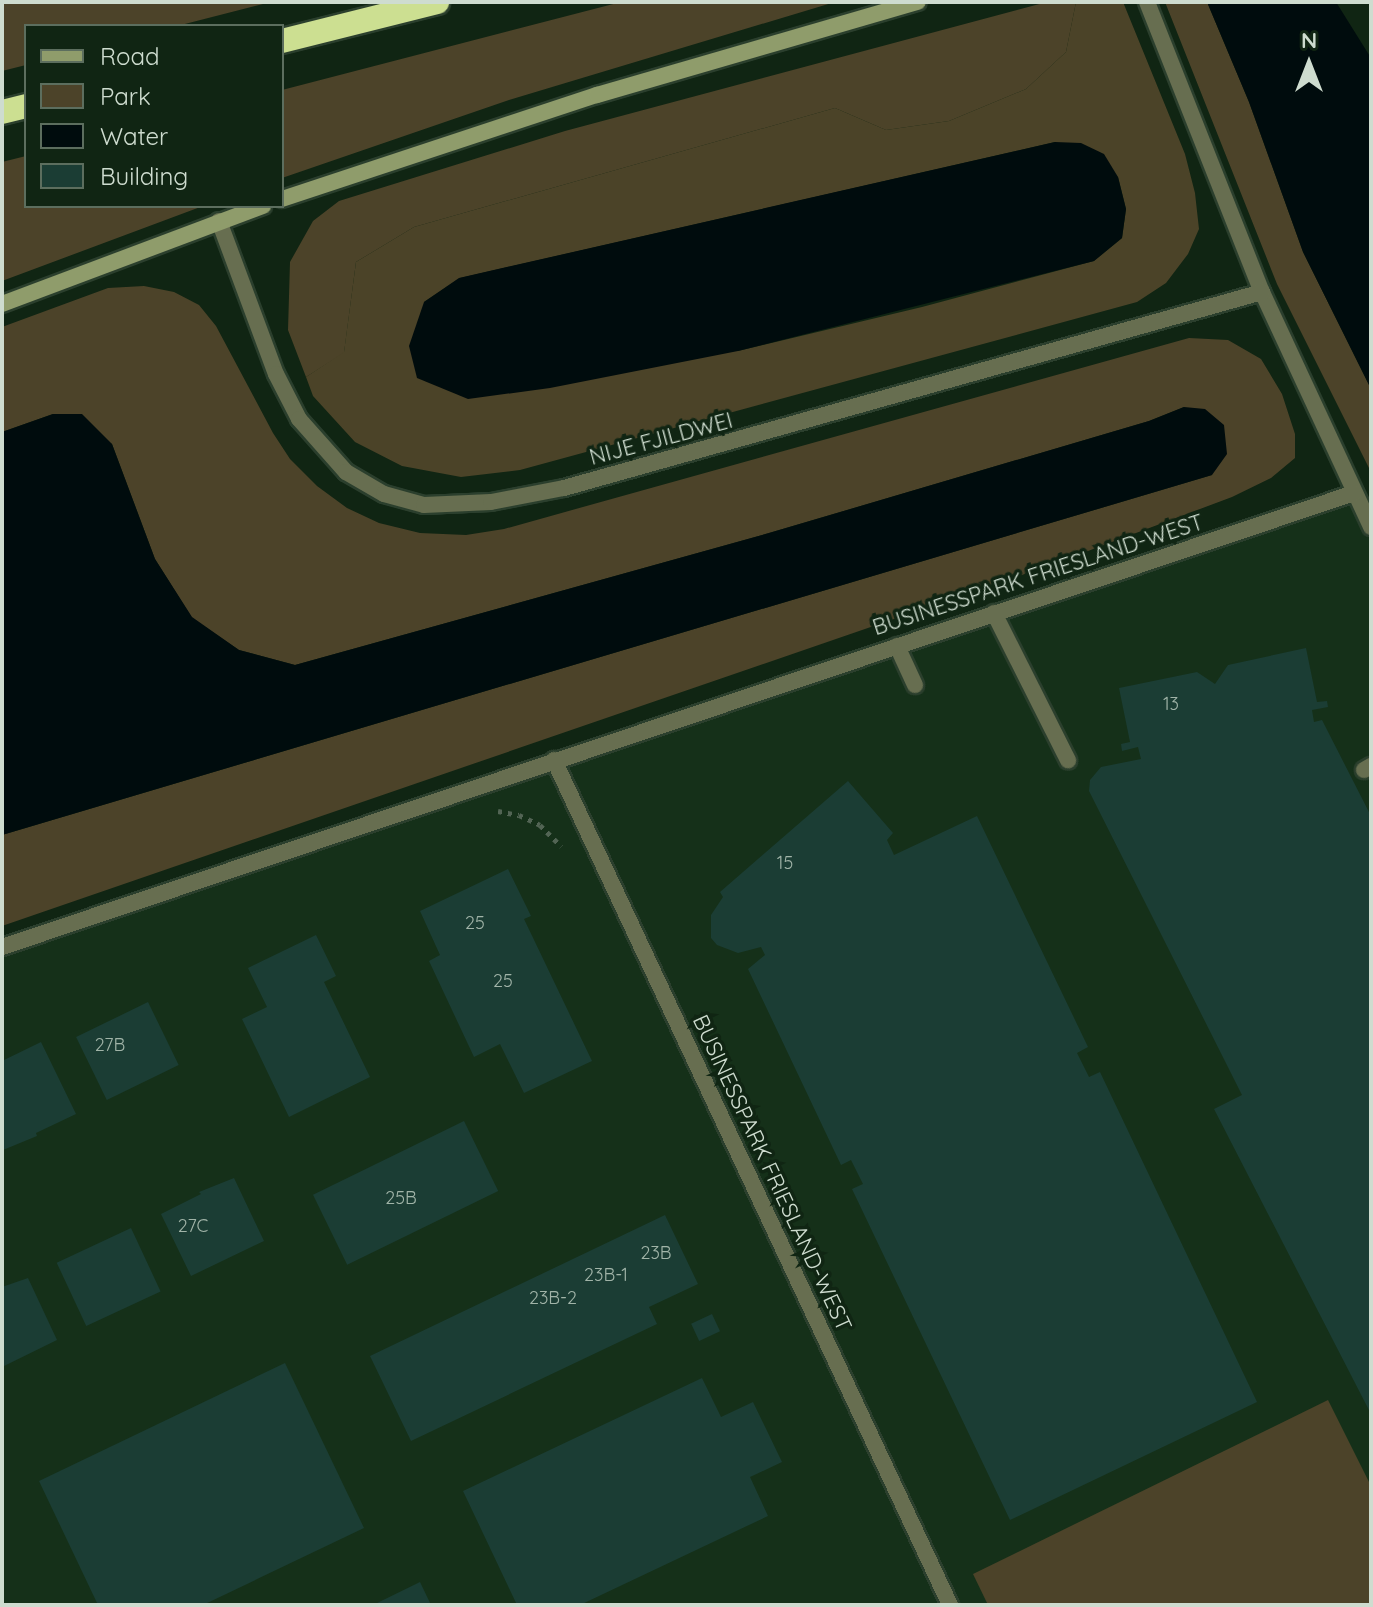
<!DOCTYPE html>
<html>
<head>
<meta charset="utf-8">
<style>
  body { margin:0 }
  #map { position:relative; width:1373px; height:1607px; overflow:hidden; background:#102513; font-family:Quicksand,sans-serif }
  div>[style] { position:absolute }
  .built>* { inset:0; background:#153019 }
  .green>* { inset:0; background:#4c4329 }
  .forest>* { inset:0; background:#4b4328 }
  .water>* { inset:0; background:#000c0d }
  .building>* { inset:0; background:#1b3d34; transform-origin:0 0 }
  .path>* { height:5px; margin-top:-2.5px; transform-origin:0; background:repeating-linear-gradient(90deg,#526454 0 4px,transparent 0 10px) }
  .roads { filter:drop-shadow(2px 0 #2b3f2d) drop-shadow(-2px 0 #2b3f2d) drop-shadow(0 2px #2b3f2d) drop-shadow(0 -2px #2b3f2d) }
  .service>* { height:16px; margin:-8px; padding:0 8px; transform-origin:8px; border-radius:8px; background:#676e50 }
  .minor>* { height:16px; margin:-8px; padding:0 8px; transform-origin:8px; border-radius:8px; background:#676e50 }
  .secondary>* { height:16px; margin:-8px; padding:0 8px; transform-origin:8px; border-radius:8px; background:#8f9c6b }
  .motorway>* { height:24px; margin:-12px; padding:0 12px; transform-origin:12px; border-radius:12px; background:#ccdf91 }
  span { translate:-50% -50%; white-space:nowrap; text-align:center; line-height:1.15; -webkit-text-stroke:7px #102513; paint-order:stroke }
  .number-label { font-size:18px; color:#a1b4a8 }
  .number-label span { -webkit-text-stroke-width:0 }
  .street-label { font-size:22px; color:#cedccf }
  .frame { position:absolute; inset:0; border:4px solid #cedccf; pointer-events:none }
  .legend { position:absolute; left:24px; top:24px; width:260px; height:184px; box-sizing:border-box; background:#102513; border:2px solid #5c6e5e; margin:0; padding:10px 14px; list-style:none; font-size:24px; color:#cedccf }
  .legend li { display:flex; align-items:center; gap:16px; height:40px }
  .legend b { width:40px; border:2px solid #5c6e5e }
  .north { position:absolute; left:1269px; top:24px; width:80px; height:80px; -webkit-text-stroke:6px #102513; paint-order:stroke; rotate:0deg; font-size:22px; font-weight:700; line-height:32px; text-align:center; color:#cedccf }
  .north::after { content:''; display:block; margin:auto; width:28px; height:36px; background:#cedccf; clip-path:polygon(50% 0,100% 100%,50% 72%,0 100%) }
</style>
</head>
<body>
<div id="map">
  <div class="built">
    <i style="clip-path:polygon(1354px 493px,1371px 530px,1371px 1605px,2px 1605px,2px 948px)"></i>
  </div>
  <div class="green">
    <i style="clip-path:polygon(2px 2px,271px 2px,177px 26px,26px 26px,26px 65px,2px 71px)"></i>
    <i style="clip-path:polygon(621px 2px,835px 2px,509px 100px,282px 178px,282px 90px)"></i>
    <i style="clip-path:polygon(1047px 2px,1076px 2px,1066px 52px,1026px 89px,949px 121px,886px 130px,835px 108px,414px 227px,356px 262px,344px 353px,306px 377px,288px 330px,290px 262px,313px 221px,339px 201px,565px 131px)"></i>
    <i style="clip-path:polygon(1165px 2px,1207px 2px,1249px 102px,1303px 252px,1371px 389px,1371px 472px,1277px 284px)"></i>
    <i style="clip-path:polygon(26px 156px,26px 206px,203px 206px,2px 281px,2px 162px)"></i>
    <i style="clip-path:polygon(144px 286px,174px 292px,199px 305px,216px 326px,273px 433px,290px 459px,317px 486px,347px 508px,379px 523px,420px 533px,466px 535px,504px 529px,1189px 338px,1228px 340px,1261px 359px,1282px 394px,1295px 434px,1295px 458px,1271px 478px,1232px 497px,1048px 566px,2px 926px,2px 835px,1212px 475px,1184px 407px,1149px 421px,769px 533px,295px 665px,239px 650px,192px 618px,155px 559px,112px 444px,53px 414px,2px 432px,2px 327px,108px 288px)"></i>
    <i style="clip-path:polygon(1328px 1400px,1371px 1486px,1371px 1605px,988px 1605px,973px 1574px)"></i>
  </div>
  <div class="forest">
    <i style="clip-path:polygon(evenodd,1076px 2px,1123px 2px,1185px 154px,1195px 193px,1199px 229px,1188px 254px,1166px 283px,1137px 302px,520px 470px,461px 477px,402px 466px,355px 442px,313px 396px,306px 377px,344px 352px,356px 262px,414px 227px,835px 108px,886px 130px,949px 121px,1026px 89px,1066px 52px,1076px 2px,1055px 142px,1118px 177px,1126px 209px,1122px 238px,1094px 261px,922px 307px,738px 351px,424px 302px,460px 278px,1055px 142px)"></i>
  </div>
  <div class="water">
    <i style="clip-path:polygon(1207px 2px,1336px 2px,1371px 58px,1371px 389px,1303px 252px,1249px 102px)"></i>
    <i style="clip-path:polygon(1055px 142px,1081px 143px,1104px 154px,1118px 177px,1126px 209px,1122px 238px,1094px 261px,738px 351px,550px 388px,468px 399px,417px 378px,409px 346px,424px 302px,459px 278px)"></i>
    <i style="clip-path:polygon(1184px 407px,1205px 409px,1224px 425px,1227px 454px,1212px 475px,2px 835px,2px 432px,53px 414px,82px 414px,112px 444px,155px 559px,192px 617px,239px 650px,295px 665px,769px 533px,1149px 421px)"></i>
  </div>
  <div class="building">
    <i style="clip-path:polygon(1306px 648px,1317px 702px,1327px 701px,1328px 707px,1312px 710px,1314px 722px,1322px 720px,1371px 816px,1371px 1414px,1214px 1109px,1242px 1095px,1089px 791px,1090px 780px,1101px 767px,1141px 759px,1138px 747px,1122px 751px,1121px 744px,1130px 742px,1119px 688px,1197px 672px,1215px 684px,1228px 665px)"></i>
    <i style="clip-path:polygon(848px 781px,893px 833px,887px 840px,894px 855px,977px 816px,1088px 1047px,1077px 1053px,1089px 1077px,1100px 1072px,1257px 1402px,1010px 1520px,852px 1189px,863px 1184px,851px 1160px,841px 1165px,748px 969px,765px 955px,761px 947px,738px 953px,717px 945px,711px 938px,711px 915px,723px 897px,720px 892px)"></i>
    <i style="clip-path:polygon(508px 869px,531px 916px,524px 919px,592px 1061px,524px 1093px,500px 1044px,474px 1057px,429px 961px,440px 955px,420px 911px)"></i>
    <i style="clip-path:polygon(316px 935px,336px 976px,324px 982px,370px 1077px,289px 1117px,242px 1019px,267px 1007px,248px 968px)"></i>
    <i style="left:148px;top:1002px;width:70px;height:80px;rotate:64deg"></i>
    <i style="clip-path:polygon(41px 1042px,76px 1114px,36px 1133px,37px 1136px,3px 1150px,2px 1061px)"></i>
    <i style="left:464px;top:1121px;width:78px;height:168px;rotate:64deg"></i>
    <i style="clip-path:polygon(234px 1178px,264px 1241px,191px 1276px,161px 1214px,201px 1194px,199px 1192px)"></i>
    <i style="clip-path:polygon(665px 1215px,698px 1284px,649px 1307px,657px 1324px,411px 1441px,370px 1356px)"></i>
    <i style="left:131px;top:1228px;width:70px;height:82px;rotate:65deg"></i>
    <i style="clip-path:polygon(28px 1278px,57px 1340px,2px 1367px,2px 1287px)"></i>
    <i style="left:712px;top:1314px;width:19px;height:23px;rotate:65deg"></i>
    <i style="clip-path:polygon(285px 1363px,364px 1528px,203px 1605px,98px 1605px,39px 1481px)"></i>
    <i style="clip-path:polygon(702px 1378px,721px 1417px,753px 1402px,782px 1462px,750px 1477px,768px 1516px,580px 1605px,517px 1605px,463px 1491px)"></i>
    <i style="clip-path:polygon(420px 1582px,431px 1605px,373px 1605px)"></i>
  </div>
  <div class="path">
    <i style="left:498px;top:811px;width:21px;rotate:11deg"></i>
    <i style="left:519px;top:815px;width:23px;rotate:25deg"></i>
    <i style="left:540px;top:825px;width:30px;rotate:45deg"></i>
  </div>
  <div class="roads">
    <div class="service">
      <i style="left:994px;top:613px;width:165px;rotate:63.3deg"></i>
      <i style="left:897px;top:646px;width:43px;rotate:65.2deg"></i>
      <i style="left:1364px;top:770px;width:8px;rotate:-30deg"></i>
    </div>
    <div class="minor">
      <i style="left:1147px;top:2px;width:312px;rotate:68.4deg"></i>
      <i style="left:1262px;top:292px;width:259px;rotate:65.1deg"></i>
      <i style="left:219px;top:221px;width:163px;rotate:69.6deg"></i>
      <i style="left:276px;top:374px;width:51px;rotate:62.9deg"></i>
      <i style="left:299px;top:419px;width:71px;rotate:48.4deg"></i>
      <i style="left:346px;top:472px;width:44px;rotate:30.1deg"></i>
      <i style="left:384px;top:494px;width:41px;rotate:15.4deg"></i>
      <i style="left:424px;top:505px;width:67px;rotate:-2.6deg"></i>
      <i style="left:491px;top:502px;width:74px;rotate:-10.9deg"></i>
      <i style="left:564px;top:488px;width:725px;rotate:-15.68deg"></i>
      <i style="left:554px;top:760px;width:933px;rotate:64.89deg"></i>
      <i style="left:2px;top:947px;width:1426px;rotate:-18.56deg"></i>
    </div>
    <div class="secondary">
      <i style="left:282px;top:199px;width:332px;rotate:-18.3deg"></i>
      <i style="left:597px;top:95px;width:334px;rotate:-16.2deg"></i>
      <i style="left:2px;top:304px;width:279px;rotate:-20.6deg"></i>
    </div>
    <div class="motorway">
      <i style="left:282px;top:41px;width:160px;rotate:-14.1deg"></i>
      <i style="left:2px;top:112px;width:25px;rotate:-14deg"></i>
    </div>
  </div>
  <div class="number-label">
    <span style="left:1171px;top:704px">13</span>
    <span style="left:785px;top:863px">15</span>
    <span style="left:475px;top:923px">25</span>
    <span style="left:503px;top:981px">25</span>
    <span style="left:110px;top:1045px">27B</span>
    <span style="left:401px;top:1198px">25B</span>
    <span style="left:193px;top:1226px">27C</span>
    <span style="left:656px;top:1253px">23B</span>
    <span style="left:606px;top:1275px">23B-1</span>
    <span style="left:553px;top:1298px">23B-2</span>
  </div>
  <div class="street-label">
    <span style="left:661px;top:439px;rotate:-15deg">NIJE FJILDWEI</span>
    <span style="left:1038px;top:575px;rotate:-18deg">BUSINESSPARK FRIESLAND-WEST</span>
    <span style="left:772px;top:1173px;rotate:65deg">BUSINESSPARK FRIESLAND-WEST</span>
  </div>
  <div class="frame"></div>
  <ul class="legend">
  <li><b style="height:10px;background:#8f9c6b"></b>Road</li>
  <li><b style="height:22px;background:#4c4329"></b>Park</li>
  <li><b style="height:22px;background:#000c0d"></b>Water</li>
  <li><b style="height:22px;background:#1b3d34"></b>Building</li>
  </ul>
  <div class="north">N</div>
</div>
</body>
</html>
